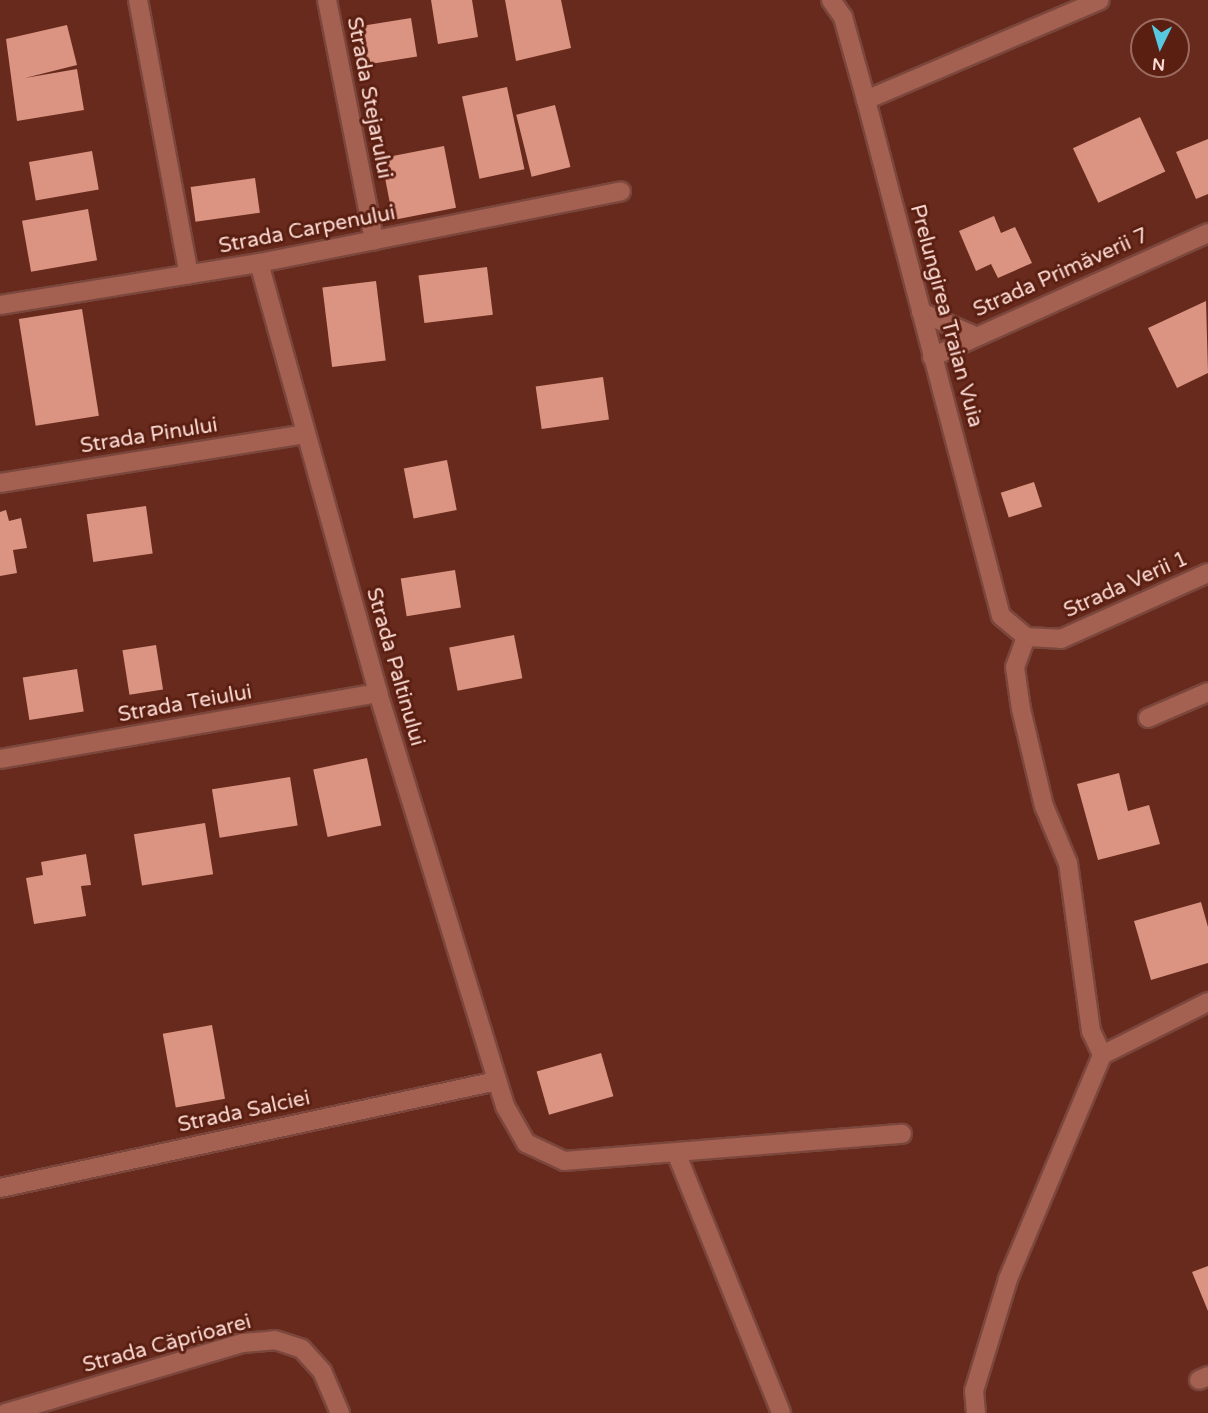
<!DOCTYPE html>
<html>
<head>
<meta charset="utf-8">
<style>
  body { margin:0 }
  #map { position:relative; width:1208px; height:1413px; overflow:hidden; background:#672a1c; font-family:"Varela Round",sans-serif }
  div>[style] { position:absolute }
  .building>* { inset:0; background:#db9382; transform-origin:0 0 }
  .roads { filter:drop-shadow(2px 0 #7b473d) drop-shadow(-2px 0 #7b473d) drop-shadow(0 2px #7b473d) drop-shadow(0 -2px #7b473d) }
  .minor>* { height:18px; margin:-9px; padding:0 9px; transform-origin:9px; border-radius:9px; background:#a46051 }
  span { translate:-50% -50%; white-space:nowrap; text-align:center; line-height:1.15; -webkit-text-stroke:6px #5b1f12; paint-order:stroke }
  .street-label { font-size:21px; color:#fcdcd5 }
  .north { position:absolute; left:1130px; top:18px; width:60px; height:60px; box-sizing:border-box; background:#5b1f12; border:2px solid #9b6b60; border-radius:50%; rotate:185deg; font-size:16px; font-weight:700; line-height:24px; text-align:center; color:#fcdcd5 }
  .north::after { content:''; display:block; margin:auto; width:21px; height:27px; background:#56c9e1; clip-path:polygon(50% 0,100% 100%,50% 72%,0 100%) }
</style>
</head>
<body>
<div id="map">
  <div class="building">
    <i style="clip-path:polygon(431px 0,472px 0,478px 37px,438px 44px)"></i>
    <i style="clip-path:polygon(505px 0,561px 0,571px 48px,516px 61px)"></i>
    <i style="left:411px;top:18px;width:39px;height:52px;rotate:81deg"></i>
    <i style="clip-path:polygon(67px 25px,77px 65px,25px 78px,77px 69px,84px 110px,17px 121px,6px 39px)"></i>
    <i style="left:507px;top:87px;width:84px;height:46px;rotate:78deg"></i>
    <i style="left:555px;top:105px;width:64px;height:40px;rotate:76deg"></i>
    <i style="left:1140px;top:117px;width:60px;height:74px;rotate:65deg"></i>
    <i style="clip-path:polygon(1208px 139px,1208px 194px,1196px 199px,1176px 152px)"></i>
    <i style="left:444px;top:146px;width:63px;height:64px;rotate:79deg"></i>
    <i style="left:92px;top:151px;width:39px;height:64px;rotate:80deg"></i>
    <i style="left:255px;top:178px;width:35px;height:65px;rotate:82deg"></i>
    <i style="left:88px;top:209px;width:52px;height:67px;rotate:80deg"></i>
    <i style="clip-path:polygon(994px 216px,1001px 233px,1015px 227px,1032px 263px,998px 278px,991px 264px,976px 271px,959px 231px)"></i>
    <i style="left:487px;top:267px;width:48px;height:69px;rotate:83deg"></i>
    <i style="left:376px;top:281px;width:80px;height:54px;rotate:83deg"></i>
    <i style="clip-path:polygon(1206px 301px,1208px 373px,1177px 388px,1148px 328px)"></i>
    <i style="left:82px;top:309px;width:108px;height:64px;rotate:81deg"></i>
    <i style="left:603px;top:377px;width:43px;height:68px;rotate:82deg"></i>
    <i style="left:447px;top:460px;width:51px;height:44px;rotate:79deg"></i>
    <i style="left:1034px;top:482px;width:26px;height:35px;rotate:72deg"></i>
    <i style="left:146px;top:506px;width:48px;height:60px;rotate:82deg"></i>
    <i style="clip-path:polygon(6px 510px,9px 521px,21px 518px,27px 548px,13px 550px,17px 573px,0 576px,0 512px)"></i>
    <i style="left:455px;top:570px;width:38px;height:55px;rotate:81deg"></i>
    <i style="left:514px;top:635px;width:44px;height:66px;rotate:79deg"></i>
    <i style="left:156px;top:645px;width:45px;height:34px;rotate:81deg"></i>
    <i style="left:77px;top:669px;width:43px;height:55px;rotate:81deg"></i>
    <i style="left:367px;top:758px;width:69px;height:55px;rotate:78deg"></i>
    <i style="clip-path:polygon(1119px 773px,1128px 811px,1149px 805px,1160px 844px,1098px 860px,1077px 784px)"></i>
    <i style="left:290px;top:777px;width:49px;height:79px;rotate:81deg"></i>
    <i style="left:205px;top:823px;width:52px;height:72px;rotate:81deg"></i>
    <i style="clip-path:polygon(86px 854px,91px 885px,81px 886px,86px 916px,34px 924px,26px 878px,43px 875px,41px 862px)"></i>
    <i style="clip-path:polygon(1201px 902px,1208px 927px,1208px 963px,1151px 980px,1134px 921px)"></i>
    <i style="left:212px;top:1025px;width:75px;height:50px;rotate:80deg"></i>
    <i style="left:601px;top:1053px;width:45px;height:67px;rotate:74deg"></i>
    <i style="clip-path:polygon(1208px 1266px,1208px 1311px,1192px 1272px)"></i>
  </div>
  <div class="roads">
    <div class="minor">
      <i style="left:138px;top:0;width:279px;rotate:79.5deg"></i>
      <i style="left:327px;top:0;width:245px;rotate:78.9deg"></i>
      <i style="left:831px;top:0;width:21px;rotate:55deg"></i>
      <i style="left:843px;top:17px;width:86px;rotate:74.5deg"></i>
      <i style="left:866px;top:100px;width:533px;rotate:75.34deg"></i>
      <i style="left:1001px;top:616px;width:33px;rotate:40deg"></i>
      <i style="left:866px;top:100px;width:254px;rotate:-23.1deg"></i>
      <i style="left:259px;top:263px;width:446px;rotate:74.5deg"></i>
      <i style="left:378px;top:693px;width:432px;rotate:72.9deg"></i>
      <i style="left:505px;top:1106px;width:43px;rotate:60.4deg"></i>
      <i style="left:526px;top:1143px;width:42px;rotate:25.3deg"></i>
      <i style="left:564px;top:1161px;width:339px;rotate:-4.6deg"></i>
      <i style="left:0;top:305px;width:262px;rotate:-9.2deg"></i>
      <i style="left:259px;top:263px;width:369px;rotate:-11.2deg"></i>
      <i style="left:921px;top:312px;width:59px;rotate:24deg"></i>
      <i style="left:932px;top:357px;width:303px;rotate:-24.2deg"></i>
      <i style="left:0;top:483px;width:309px;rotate:-9.1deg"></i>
      <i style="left:1026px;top:637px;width:32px;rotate:110deg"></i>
      <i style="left:1015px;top:667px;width:42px;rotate:81.9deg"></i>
      <i style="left:1021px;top:709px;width:100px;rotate:76.7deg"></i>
      <i style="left:1044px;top:806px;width:62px;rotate:67.2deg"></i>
      <i style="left:1068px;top:863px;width:170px;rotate:82.2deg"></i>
      <i style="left:1091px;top:1031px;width:26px;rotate:65deg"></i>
      <i style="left:1026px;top:637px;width:35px;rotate:3deg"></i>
      <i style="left:1061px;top:639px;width:161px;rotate:-24.2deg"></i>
      <i style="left:1148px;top:718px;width:65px;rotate:-23.4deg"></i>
      <i style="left:0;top:759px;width:384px;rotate:-9.9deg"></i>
      <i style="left:1102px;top:1055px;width:119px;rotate:-26.6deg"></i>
      <i style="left:677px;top:1155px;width:278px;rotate:68deg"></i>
      <i style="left:0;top:1188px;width:508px;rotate:-12.15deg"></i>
      <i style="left:1199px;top:1380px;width:10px;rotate:-24deg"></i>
      <i style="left:6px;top:1413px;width:247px;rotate:-16.5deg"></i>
      <i style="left:243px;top:1343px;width:32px;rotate:-5deg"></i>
      <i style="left:275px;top:1340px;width:28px;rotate:18deg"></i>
      <i style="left:302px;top:1349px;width:30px;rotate:48deg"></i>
      <i style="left:322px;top:1371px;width:46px;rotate:66.8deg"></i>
      <i style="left:976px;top:1413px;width:22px;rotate:-95deg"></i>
      <i style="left:974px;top:1391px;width:117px;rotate:-73.1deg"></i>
      <i style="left:1008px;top:1279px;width:243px;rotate:-67.2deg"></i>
    </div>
  </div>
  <div class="street-label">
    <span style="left:369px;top:98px;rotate:79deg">Strada Stejarului</span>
    <span style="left:307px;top:230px;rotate:-11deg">Strada Carpenului</span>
    <span style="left:1061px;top:273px;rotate:-24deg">Strada Primăverii 7</span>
    <span style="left:946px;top:316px;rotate:75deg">Prelungirea Traian Vuia</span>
    <span style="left:149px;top:436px;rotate:-9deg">Strada Pinului</span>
    <span style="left:1126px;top:585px;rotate:-24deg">Strada Verii 1</span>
    <span style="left:395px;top:667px;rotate:74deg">Strada Paltinului</span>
    <span style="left:185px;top:704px;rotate:-10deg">Strada Teiului</span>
    <span style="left:244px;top:1112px;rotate:-12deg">Strada Salciei</span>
    <span style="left:167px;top:1344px;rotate:-15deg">Strada Căprioarei</span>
  </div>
  <div class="north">N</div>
</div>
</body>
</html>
